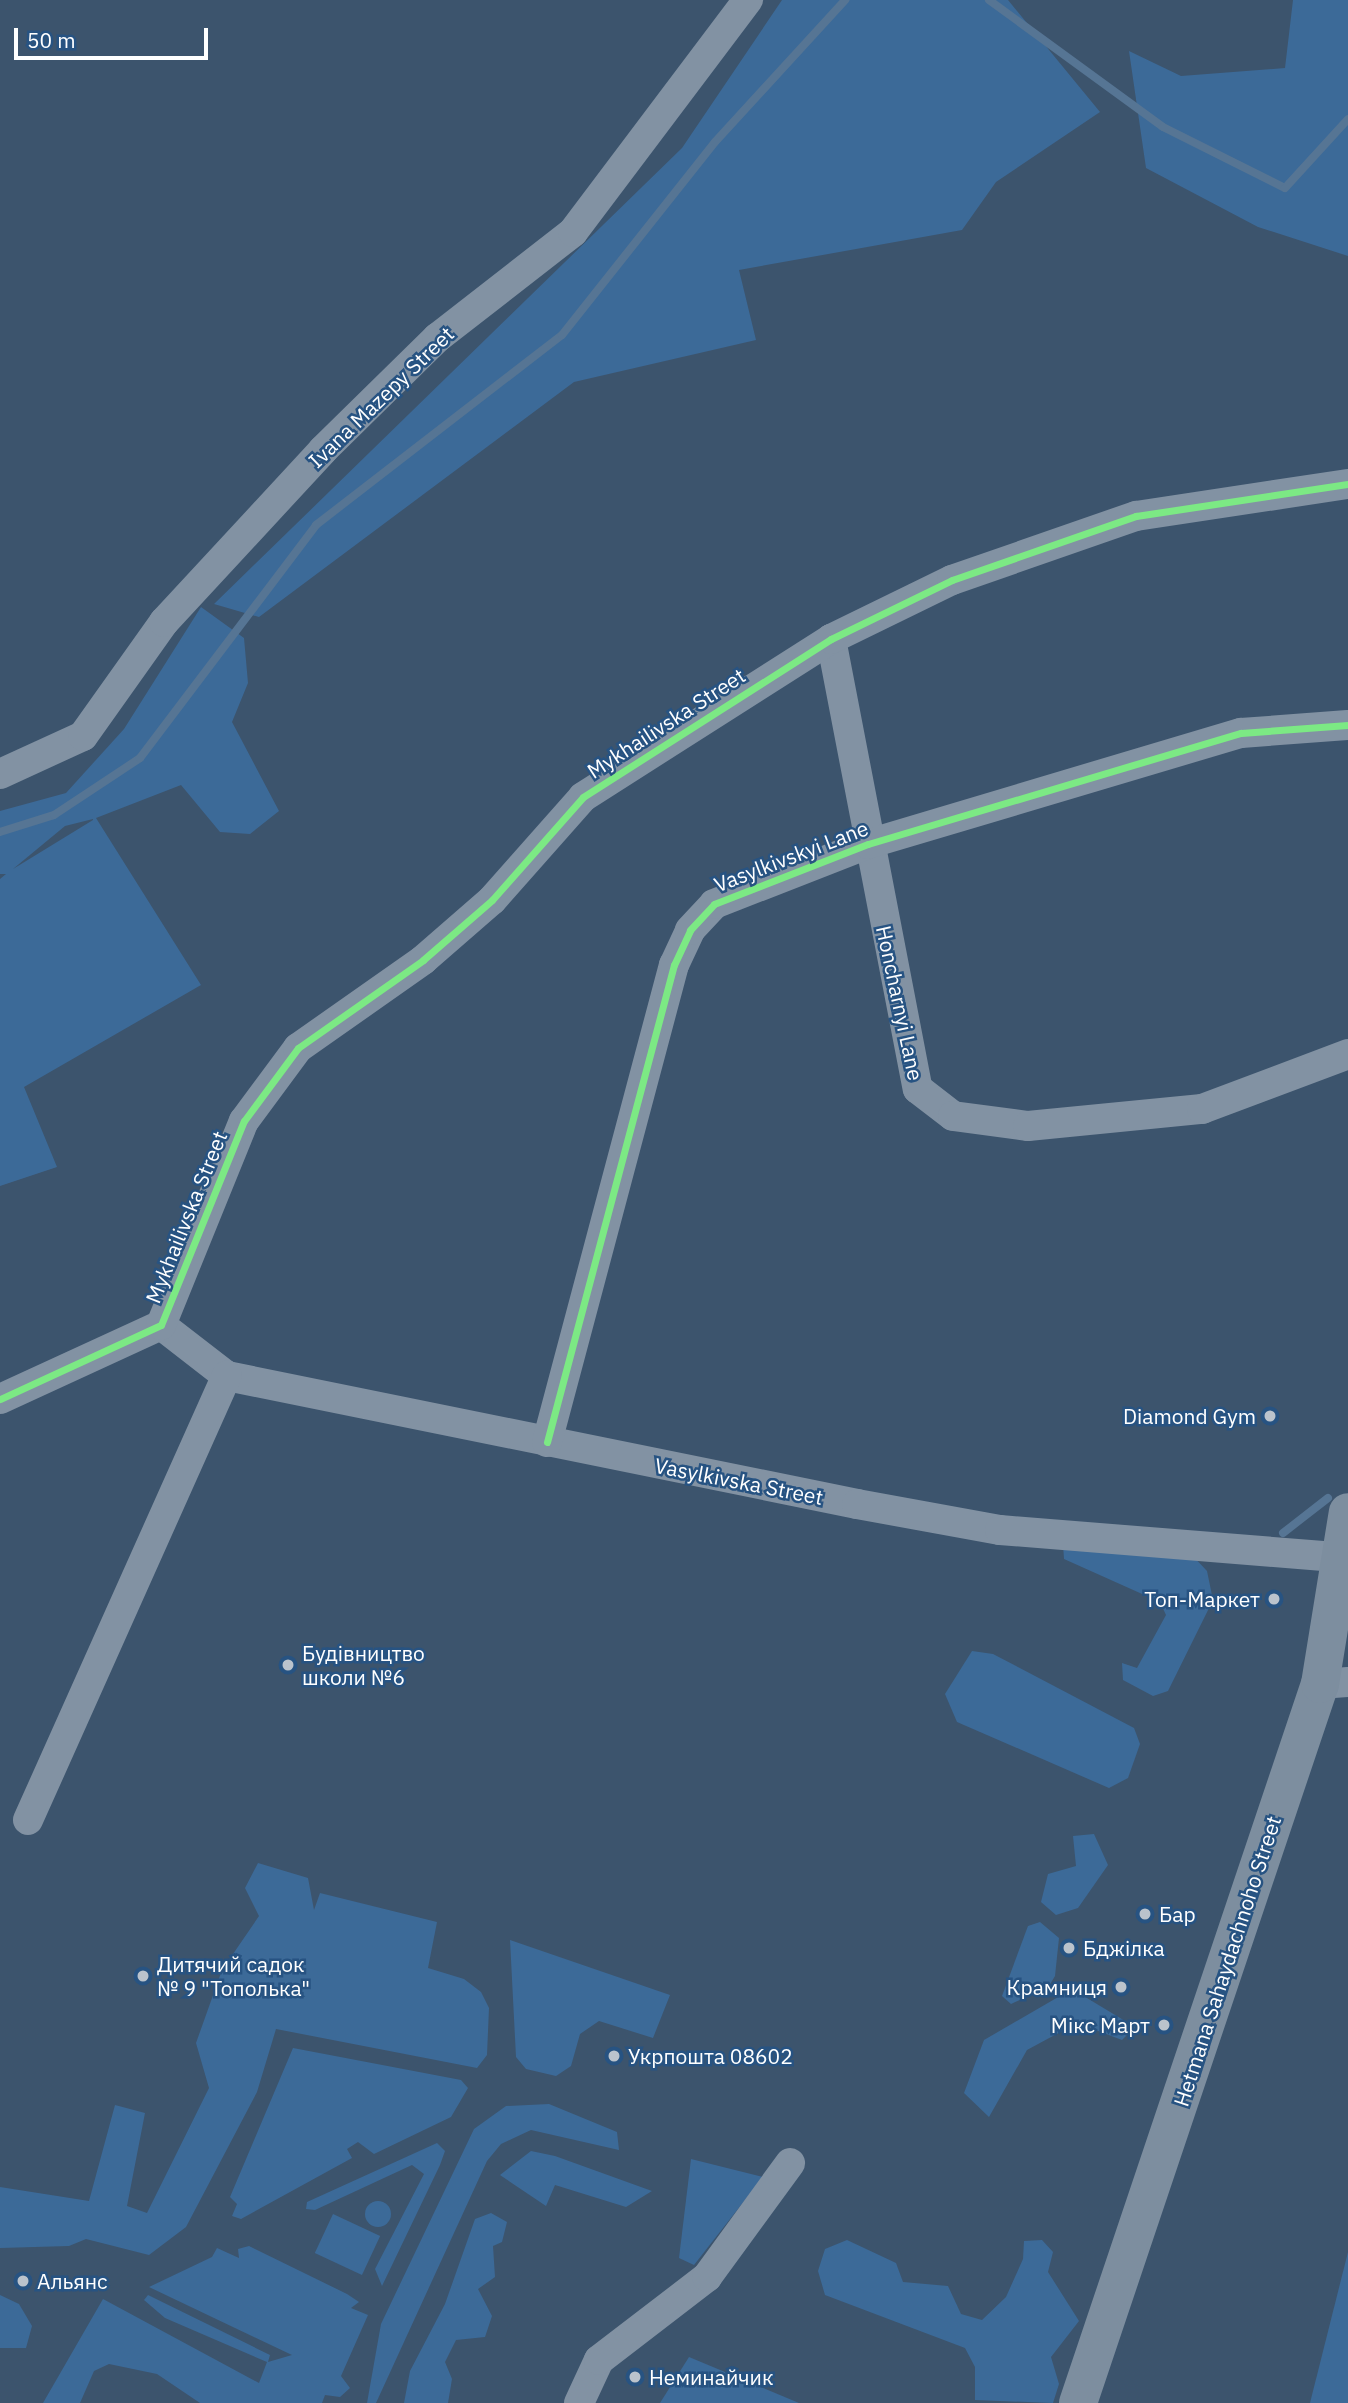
<!DOCTYPE html>
<html>
<head>
<meta charset="utf-8">
<style>
  body { margin:0 }
  #map { position:relative; width:1348px; height:2403px; overflow:hidden; background:#3c546d; font-family:"IBM Plex Sans",sans-serif }
  div>[style] { position:absolute }
  .green>* { inset:0; background:#3c6a98; transform-origin:0 0 }
  .round { border-radius:50% }
  .stream>* { height:8px; margin:-4px; padding:0 4px; transform-origin:4px; border-radius:4px; background:#567594 }
  .street>* { height:30px; margin:-15px; padding:0 15px; transform-origin:15px; border-radius:15px; background:#8292a3 }
  .secondary>* { height:38px; margin:-19px; padding:0 19px; transform-origin:19px; border-radius:19px; background:#7d8e9f }
  .cycleway>* { height:7px; margin:-3.5px; padding:0 3.5px; transform-origin:3.5px; border-radius:3.5px; background:#7ce984 }
  .dots>* { width:19px; height:19px; translate:-50% -50%; box-sizing:border-box; border:4px solid #275382; border-radius:50% }
  span { translate:-50% -50%; white-space:nowrap; text-align:center; line-height:1.15; -webkit-text-stroke:5px #275382; paint-order:stroke }
  .street-label { font-size:21px; color:#fff }
  .poi-label { font-size:21px; color:#fff }
  .right { translate:-100% -50%; text-align:right }
  .left { translate:0 -50%; text-align:left }
  .scale { position:absolute; left:14px; top:28px; width:194px; height:32px; box-sizing:border-box; border:4px solid #fff; border-top:0; padding-left:9px; font-size:21px; line-height:24px; white-space:nowrap; color:#fff; -webkit-text-stroke:5px #275382; paint-order:stroke }
</style>
</head>
<body>
<div id="map">
  <div class="green">
    <i style="clip-path:polygon(782px 0,1008px 0,1100px 112px,996px 182px,962px 230px,739px 270px,756px 340px,574px 382px,259px 617px,214px 604px,682px 148px)"></i>
    <i style="clip-path:polygon(1293px 0,1348px 0,1348px 256px,1258px 227px,1146px 168px,1129px 51px,1181px 76px,1285px 68px)"></i>
    <i style="clip-path:polygon(evenodd,201px 607px,244px 638px,248px 683px,232px 722px,279px 811px,250px 834px,220px 832px,181px 785px,96px 818px,201px 985px,24px 1087px,57px 1167px,0 1186px,0 879px,6px 874px,0 874px,0 811px,66px 793px,124px 729px,201px 607px,93px 819px,93px 820px,13px 869px,65px 826px,93px 819px)"></i>
    <i style="clip-path:polygon(1063px 1544px,1191px 1554px,1207px 1571px,1213px 1600px,1168px 1691px,1153px 1696px,1123px 1680px,1122px 1663px,1137px 1668px,1166px 1615px,1160px 1602px,1064px 1559px)"></i>
    <i style="clip-path:polygon(972px 1651px,993px 1654px,1134px 1728px,1140px 1744px,1128px 1778px,1109px 1788px,957px 1722px,945px 1694px)"></i>
    <i style="clip-path:polygon(1094px 1834px,1108px 1865px,1078px 1908px,1056px 1915px,1041px 1902px,1048px 1874px,1076px 1866px,1073px 1836px)"></i>
    <i style="clip-path:polygon(258px 1863px,308px 1878px,314px 1910px,320px 1893px,437px 1922px,428px 1968px,464px 1979px,481px 1992px,489px 2008px,487px 2055px,477px 2068px,276px 2029px,257px 2092px,186px 2227px,149px 2255px,86px 2239px,69px 2246px,0 2248px,0 2187px,89px 2201px,115px 2105px,145px 2113px,127px 2206px,147px 2213px,209px 2088px,196px 2043px,222px 1970px,259px 1916px,245px 1888px)"></i>
    <i style="clip-path:polygon(1040px 1922px,1059px 1938px,1055px 1976px,1049px 1986px,1011px 2004px,1002px 1996px,1028px 1926px)"></i>
    <i style="clip-path:polygon(510px 1940px,670px 1995px,653px 2038px,599px 2021px,580px 2034px,571px 2066px,556px 2076px,526px 2069px,516px 2057px)"></i>
    <i style="clip-path:polygon(1072px 1989px,1135px 2027px,1122px 2040px,1077px 2023px,1027px 2050px,989px 2117px,964px 2093px,984px 2040px)"></i>
    <i style="clip-path:polygon(293px 2048px,461px 2080px,468px 2088px,451px 2117px,374px 2154px,358px 2142px,347px 2149px,352px 2158px,241px 2219px,232px 2216px,237px 2204px,230px 2197px)"></i>
    <i style="clip-path:polygon(549px 2104px,617px 2132px,619px 2150px,531px 2130px,501px 2144px,487px 2161px,376px 2403px,367px 2403px,381px 2324px,474px 2129px,506px 2106px)"></i>
    <i style="clip-path:polygon(437px 2143px,445px 2151px,440px 2165px,382px 2286px,375px 2269px,424px 2174px,412px 2165px,315px 2210px,306px 2209px,307px 2202px)"></i>
    <i style="clip-path:polygon(531px 2151px,555px 2156px,652px 2191px,626px 2207px,555px 2185px,546px 2206px,500px 2175px)"></i>
    <i style="clip-path:polygon(691px 2159px,763px 2177px,694px 2265px,679px 2258px)"></i>
    <i class="round" style="left:365px;top:2201px;width:26px;height:26px"></i>
    <i style="clip-path:polygon(491px 2213px,507px 2222px,502px 2242px,493px 2246px,495px 2277px,478px 2289px,492px 2316px,485px 2337px,456px 2340px,445px 2362px,452px 2379px,448px 2403px,404px 2403px,410px 2371px,445px 2304px,475px 2219px)"></i>
    <i style="left:333px;top:2214px;width:52px;height:43px;rotate:25deg"></i>
    <i style="clip-path:polygon(847px 2240px,896px 2263px,903px 2282px,948px 2286px,961px 2314px,982px 2320px,1006px 2297px,1023px 2259px,1024px 2241px,1042px 2240px,1053px 2252px,1048px 2272px,1079px 2321px,1051px 2357px,1059px 2384px,1053px 2403px,975px 2400px,975px 2367px,965px 2348px,825px 2295px,818px 2271px,825px 2249px)"></i>
    <i style="clip-path:polygon(249px 2246px,347px 2294px,359px 2302px,351px 2308px,368px 2315px,341px 2376px,350px 2388px,340px 2397px,325px 2395px,322px 2403px,200px 2403px,157px 2374px,109px 2364px,94px 2371px,80px 2403px,43px 2403px,103px 2299px,259px 2383px,267px 2362px,165px 2318px,144px 2300px,148px 2295px,270px 2355px,268px 2362px,292px 2355px,149px 2287px,212px 2257px,217px 2248px,239px 2258px,238px 2249px)"></i>
    <i style="clip-path:polygon(1348px 2252px,1348px 2403px,1310px 2403px)"></i>
    <i style="clip-path:polygon(0 2295px,19px 2304px,32px 2326px,26px 2348px,0 2348px)"></i>
    <i style="clip-path:polygon(689px 2357px,799px 2403px,660px 2403px)"></i>
  </div>
  <div class="stream">
    <i style="left:989px;top:0;width:215px;rotate:36.1deg"></i>
    <i style="left:1163px;top:127px;width:136px;rotate:26.6deg"></i>
    <i style="left:1285px;top:188px;width:93px;rotate:-47.6deg"></i>
    <i style="left:0;top:832px;width:57px;rotate:-17.5deg"></i>
    <i style="left:54px;top:815px;width:103px;rotate:-33.5deg"></i>
    <i style="left:140px;top:758px;width:292px;rotate:-52.9deg"></i>
    <i style="left:316px;top:525px;width:311px;rotate:-37.7deg"></i>
    <i style="left:562px;top:335px;width:246px;rotate:-51.6deg"></i>
    <i style="left:715px;top:142px;width:193px;rotate:-47.5deg"></i>
    <i style="left:1283px;top:1533px;width:57px;rotate:-37.9deg"></i>
  </div>
  <div class="street">
    <i style="left:831px;top:639px;width:458px;rotate:79.1deg"></i>
    <i style="left:918px;top:1089px;width:44px;rotate:37.6deg"></i>
    <i style="left:953px;top:1116px;width:76px;rotate:7.6deg"></i>
    <i style="left:1028px;top:1126px;width:175px;rotate:-5.6deg"></i>
    <i style="left:1202px;top:1109px;width:156px;rotate:-20.6deg"></i>
    <i style="left:0;top:774px;width:91px;rotate:-24.6deg"></i>
    <i style="left:83px;top:736px;width:140px;rotate:-54.6deg"></i>
    <i style="left:164px;top:622px;width:234px;rotate:-47.2deg"></i>
    <i style="left:323px;top:450px;width:160px;rotate:-44.5deg"></i>
    <i style="left:437px;top:338px;width:172px;rotate:-37.9deg"></i>
    <i style="left:573px;top:232px;width:291px;rotate:-53deg"></i>
    <i style="left:161px;top:1325px;width:83px;rotate:37.7deg"></i>
    <i style="left:227px;top:1376px;width:643px;rotate:11.48deg"></i>
    <i style="left:857px;top:1504px;width:145px;rotate:10.3deg"></i>
    <i style="left:1000px;top:1530px;width:340px;rotate:4.6deg"></i>
    <i style="left:0;top:1399px;width:177px;rotate:-24.7deg"></i>
    <i style="left:161px;top:1325px;width:220px;rotate:-67.9deg"></i>
    <i style="left:244px;top:1121px;width:91px;rotate:-53.5deg"></i>
    <i style="left:298px;top:1048px;width:153px;rotate:-35.1deg"></i>
    <i style="left:423px;top:960px;width:91px;rotate:-41deg"></i>
    <i style="left:492px;top:900px;width:137px;rotate:-48.5deg"></i>
    <i style="left:583px;top:797px;width:294px;rotate:-32.5deg"></i>
    <i style="left:831px;top:639px;width:135px;rotate:-26deg"></i>
    <i style="left:952px;top:580px;width:195px;rotate:-19.2deg"></i>
    <i style="left:1136px;top:516px;width:214px;rotate:-8.6deg"></i>
    <i style="left:547px;top:1442px;width:494px;rotate:-75.1deg"></i>
    <i style="left:674px;top:965px;width:38px;rotate:-65deg"></i>
    <i style="left:690px;top:930px;width:35px;rotate:-47deg"></i>
    <i style="left:714px;top:904px;width:165px;rotate:-21.3deg"></i>
    <i style="left:868px;top:844px;width:389px;rotate:-16.6deg"></i>
    <i style="left:1241px;top:733px;width:107px;rotate:-4.3deg"></i>
    <i style="left:1320px;top:1684px;width:28px;rotate:-4deg"></i>
    <i style="left:28px;top:1820px;width:487px;rotate:-65.9deg"></i>
    <i style="left:579px;top:2403px;width:47px;rotate:-65.1deg"></i>
    <i style="left:599px;top:2360px;width:136px;rotate:-37.5deg"></i>
    <i style="left:707px;top:2277px;width:141px;rotate:-53.9deg"></i>
  </div>
  <div class="secondary">
    <i style="left:1078px;top:2403px;width:759px;rotate:-71.4deg"></i>
    <i style="left:1320px;top:1684px;width:174px;rotate:-80.8deg"></i>
  </div>
  <div class="cycleway">
    <i style="left:0;top:1399px;width:177px;rotate:-24.7deg"></i>
    <i style="left:161px;top:1325px;width:220px;rotate:-67.9deg"></i>
    <i style="left:244px;top:1121px;width:91px;rotate:-53.5deg"></i>
    <i style="left:298px;top:1048px;width:153px;rotate:-35.1deg"></i>
    <i style="left:423px;top:960px;width:91px;rotate:-41deg"></i>
    <i style="left:492px;top:900px;width:137px;rotate:-48.5deg"></i>
    <i style="left:583px;top:797px;width:294px;rotate:-32.5deg"></i>
    <i style="left:831px;top:639px;width:135px;rotate:-26deg"></i>
    <i style="left:952px;top:580px;width:195px;rotate:-19.2deg"></i>
    <i style="left:1136px;top:516px;width:214px;rotate:-8.6deg"></i>
    <i style="left:547px;top:1442px;width:494px;rotate:-75.1deg"></i>
    <i style="left:674px;top:965px;width:38px;rotate:-65deg"></i>
    <i style="left:690px;top:930px;width:35px;rotate:-47deg"></i>
    <i style="left:714px;top:904px;width:165px;rotate:-21.3deg"></i>
    <i style="left:868px;top:844px;width:389px;rotate:-16.6deg"></i>
    <i style="left:1241px;top:733px;width:107px;rotate:-4.3deg"></i>
  </div>
  <div class="dots">
    <i style="left:1270px;top:1416px;background:#bbc3cc"></i>
    <i style="left:1274px;top:1599px;background:#bbc3cc"></i>
    <i style="left:288px;top:1665px;background:#bbc3cc"></i>
    <i style="left:1145px;top:1914px;background:#bbc3cc"></i>
    <i style="left:1069px;top:1948px;background:#bbc3cc"></i>
    <i style="left:143px;top:1976px;background:#bbc3cc"></i>
    <i style="left:1121px;top:1987px;background:#bbc3cc"></i>
    <i style="left:1164px;top:2025px;background:#bbc3cc"></i>
    <i style="left:614px;top:2056px;background:#bbc3cc"></i>
    <i style="left:23px;top:2281px;background:#bbc3cc"></i>
    <i style="left:635px;top:2377px;background:#bbc3cc"></i>
  </div>
  <div class="street-label">
    <span style="left:381px;top:397px;rotate:-44deg">Ivana Mazepy Street</span>
    <span style="left:666px;top:723px;rotate:-33deg">Mykhailivska Street</span>
    <span style="left:791px;top:856px;rotate:-21deg">Vasylkivskyi Lane</span>
    <span style="left:900px;top:1003px;rotate:78deg">Honcharnyi Lane</span>
    <span style="left:186px;top:1217px;rotate:-68deg">Mykhailivska Street</span>
    <span style="left:739px;top:1481px;rotate:11deg">Vasylkivska Street</span>
    <span style="left:1227px;top:1961px;rotate:-72deg">Hetmana Sahaydachnoho Street</span>
  </div>
  <div class="poi-label">
    <span class="right" style="left:1256px;top:1416px">Diamond Gym</span>
    <span class="right" style="left:1260px;top:1599px">Топ-Маркет</span>
    <span class="left" style="left:302px;top:1665px">Будівництво<br>школи №6</span>
    <span class="left" style="left:1159px;top:1914px">Бар</span>
    <span class="left" style="left:1083px;top:1948px">Бджілка</span>
    <span class="left" style="left:157px;top:1976px">Дитячий садок<br>№ 9 "Тополька"</span>
    <span class="right" style="left:1107px;top:1987px">Крамниця</span>
    <span class="right" style="left:1150px;top:2025px">Мікс Март</span>
    <span class="left" style="left:628px;top:2056px">Укрпошта 08602</span>
    <span class="left" style="left:37px;top:2281px">Альянс</span>
    <span class="left" style="left:649px;top:2377px">Неминайчик</span>
  </div>
  <div class="scale">50 m</div>
</div>
</body>
</html>
